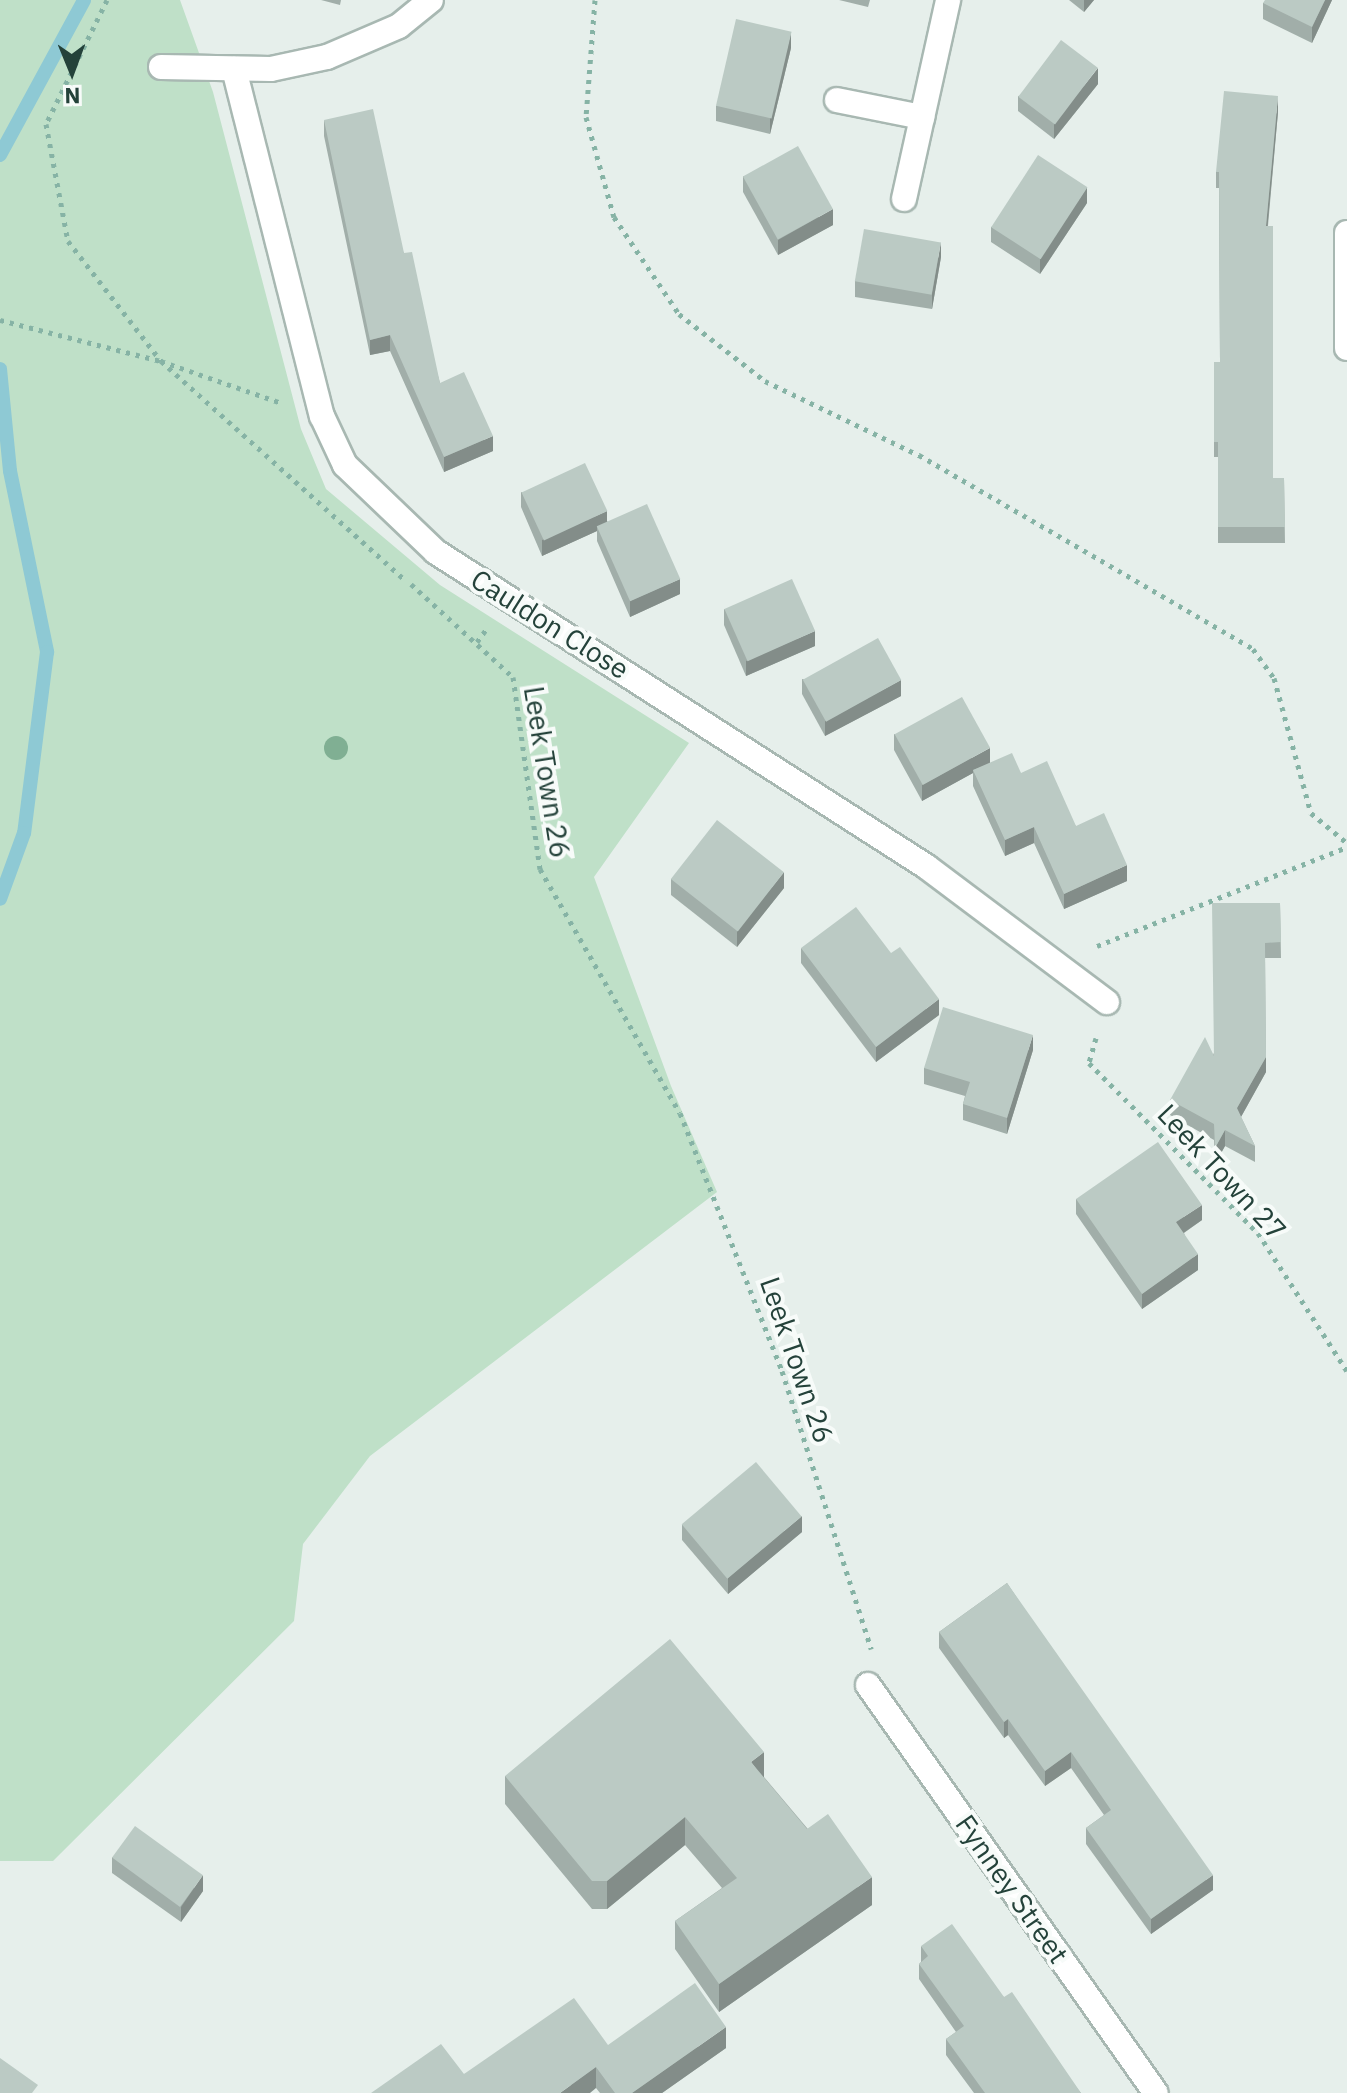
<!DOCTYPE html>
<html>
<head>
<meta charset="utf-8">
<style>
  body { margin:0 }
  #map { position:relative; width:1347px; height:2093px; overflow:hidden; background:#e6efeb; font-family:"IBM Plex Sans",sans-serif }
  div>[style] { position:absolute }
  .green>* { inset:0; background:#bfe0c8 }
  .stream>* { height:14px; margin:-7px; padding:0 7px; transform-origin:7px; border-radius:7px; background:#8ec9d4 }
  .path>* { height:5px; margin-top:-2.5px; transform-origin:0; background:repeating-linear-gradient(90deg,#86b3a5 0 4px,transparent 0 10px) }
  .roads { filter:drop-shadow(2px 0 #a8b8b2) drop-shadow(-2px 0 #a8b8b2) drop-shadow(0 2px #a8b8b2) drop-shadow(0 -2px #a8b8b2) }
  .minor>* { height:24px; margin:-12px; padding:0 12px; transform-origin:12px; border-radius:12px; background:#fff }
  .trees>* { width:24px; height:24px; margin:-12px; border-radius:50%; background:#80af93 }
  .wall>* { inset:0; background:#a1aea9 }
  .shaded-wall>* { inset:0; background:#838d89 }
  .building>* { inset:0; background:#bbcac4; transform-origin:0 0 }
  span { translate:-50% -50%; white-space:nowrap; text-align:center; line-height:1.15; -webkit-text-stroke:8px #f7fbf9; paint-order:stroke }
  .street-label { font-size:28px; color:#24423a }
  .north { position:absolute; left:32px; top:32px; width:80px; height:80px; -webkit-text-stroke:6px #f7fbf9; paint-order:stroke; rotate:179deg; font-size:22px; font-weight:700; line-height:32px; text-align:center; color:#24423a }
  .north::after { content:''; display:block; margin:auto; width:28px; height:36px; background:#24423a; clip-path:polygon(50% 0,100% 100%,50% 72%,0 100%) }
</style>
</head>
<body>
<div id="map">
  <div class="green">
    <i style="clip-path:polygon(0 0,180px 0,213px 92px,301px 429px,326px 489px,440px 585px,689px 743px,594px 877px,671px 1086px,717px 1192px,370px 1456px,303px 1544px,294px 1621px,53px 1861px,0 1861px)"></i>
  </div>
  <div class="stream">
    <i style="left:0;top:155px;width:176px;rotate:-61.5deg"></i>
    <i style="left:0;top:369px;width:102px;rotate:84.4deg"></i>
    <i style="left:10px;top:471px;width:185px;rotate:78.4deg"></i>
    <i style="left:47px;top:652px;width:182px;rotate:97.2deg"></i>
    <i style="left:24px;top:833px;width:70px;rotate:110deg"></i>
  </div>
  <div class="path">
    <i style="left:107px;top:0;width:138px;rotate:116.2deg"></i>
    <i style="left:46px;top:124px;width:119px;rotate:79.4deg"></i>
    <i style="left:68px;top:241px;width:152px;rotate:52.2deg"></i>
    <i style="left:161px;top:361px;width:325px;rotate:41.9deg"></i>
    <i style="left:595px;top:0;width:117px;rotate:94.4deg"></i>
    <i style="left:586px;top:117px;width:104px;rotate:74.4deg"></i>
    <i style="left:614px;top:217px;width:117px;rotate:56.2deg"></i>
    <i style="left:679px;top:314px;width:109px;rotate:37.9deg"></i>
    <i style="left:765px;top:381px;width:171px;rotate:25.7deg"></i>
    <i style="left:919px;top:455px;width:386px;rotate:30.1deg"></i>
    <i style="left:1253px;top:649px;width:36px;rotate:54deg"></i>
    <i style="left:1274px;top:678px;width:140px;rotate:74.7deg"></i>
    <i style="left:1311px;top:813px;width:47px;rotate:39.8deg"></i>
    <i style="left:0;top:320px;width:166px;rotate:14.3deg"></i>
    <i style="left:161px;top:361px;width:125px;rotate:19.2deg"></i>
    <i style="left:411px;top:584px;width:138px;rotate:42.4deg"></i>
    <i style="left:513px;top:677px;width:194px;rotate:82deg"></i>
    <i style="left:540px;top:869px;width:281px;rotate:60.2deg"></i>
    <i style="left:680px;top:1113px;width:277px;rotate:68.4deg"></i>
    <i style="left:782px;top:1371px;width:292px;rotate:72.2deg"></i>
    <i style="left:477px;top:642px;width:19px;rotate:-54deg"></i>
    <i style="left:1097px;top:946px;width:269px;rotate:-21.6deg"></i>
    <i style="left:1096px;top:1038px;width:26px;rotate:106deg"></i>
    <i style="left:1089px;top:1063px;width:240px;rotate:45.2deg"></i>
    <i style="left:1258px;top:1233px;width:164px;rotate:57.2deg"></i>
  </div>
  <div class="roads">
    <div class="minor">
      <i style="left:161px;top:67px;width:110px;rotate:1deg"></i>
      <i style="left:271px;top:69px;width:57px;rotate:-12.1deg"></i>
      <i style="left:327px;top:57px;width:78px;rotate:-23.3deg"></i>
      <i style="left:399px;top:26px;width:41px;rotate:-39.1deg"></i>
      <i style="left:234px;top:69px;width:358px;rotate:75.8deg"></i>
      <i style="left:322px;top:416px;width:54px;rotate:64.9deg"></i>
      <i style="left:345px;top:465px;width:126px;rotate:43.7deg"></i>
      <i style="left:436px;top:552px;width:583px;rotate:32.68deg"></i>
      <i style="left:927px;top:867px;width:225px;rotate:36.9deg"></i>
      <i style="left:837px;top:100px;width:87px;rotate:11.3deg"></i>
      <i style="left:904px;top:199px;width:204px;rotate:-77.5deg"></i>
      <i style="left:1347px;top:233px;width:115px;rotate:90deg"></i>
      <i style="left:868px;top:1685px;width:499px;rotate:54.8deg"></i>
    </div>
  </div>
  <div class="trees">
    <i style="left:336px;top:748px"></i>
  </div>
  <div class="wall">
    <i style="clip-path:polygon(321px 0,341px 0,340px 5px)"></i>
    <i style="clip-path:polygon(839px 0,870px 0,868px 7px)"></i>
    <i style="clip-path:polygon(1069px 0,1094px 0,1084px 12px)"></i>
    <i style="clip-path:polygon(1332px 0,1312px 43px,1263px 19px,1263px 3px)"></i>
    <i style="clip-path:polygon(791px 48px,770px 134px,716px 121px,716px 106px)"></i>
    <i style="clip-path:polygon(1098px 84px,1054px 139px,1018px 111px,1018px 96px)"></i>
    <i style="clip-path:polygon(1278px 112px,1268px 226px,1273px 478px,1284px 478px,1285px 543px,1218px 543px,1218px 457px,1214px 457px,1214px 362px,1220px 362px,1219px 188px,1216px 188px,1216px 172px)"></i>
    <i style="clip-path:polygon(324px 120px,404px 253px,440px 383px,493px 451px,444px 472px,390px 351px,370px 355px,324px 136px)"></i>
    <i style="clip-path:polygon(743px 176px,833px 225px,778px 255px,743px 192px)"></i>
    <i style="clip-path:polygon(1087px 203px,1040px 274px,991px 242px,991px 227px)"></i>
    <i style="clip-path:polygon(941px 257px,932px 309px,855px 297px,855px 281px)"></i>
    <i style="clip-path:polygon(521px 492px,607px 521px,680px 594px,630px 617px,597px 541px,597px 531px,542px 556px,521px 507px)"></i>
    <i style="clip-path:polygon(724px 609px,815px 646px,746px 676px,724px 625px)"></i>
    <i style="clip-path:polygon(802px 679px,901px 696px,825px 736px,802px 694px)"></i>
    <i style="clip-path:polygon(894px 734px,1021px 773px,1076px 826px,1127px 881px,1064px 909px,1034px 843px,1005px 856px,973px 786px,973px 773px,922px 801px,894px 750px)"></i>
    <i style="clip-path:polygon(671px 879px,784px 888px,737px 947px,671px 895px)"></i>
    <i style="clip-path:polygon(1280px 903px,1281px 958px,1265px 958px,1266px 1072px,1241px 1117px,1255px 1146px,1255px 1162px,1225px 1146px,1215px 1164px,1214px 1140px,1170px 1115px,1170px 1100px,1213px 1055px)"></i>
    <i style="clip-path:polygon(801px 948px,939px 1015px,876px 1062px,801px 963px)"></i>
    <i style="clip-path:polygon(1033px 1050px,1007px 1134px,963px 1120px,963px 1104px,965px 1096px,924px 1084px,924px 1068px)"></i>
    <i style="clip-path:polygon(1076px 1199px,1202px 1220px,1184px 1233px,1198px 1270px,1142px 1309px,1076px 1214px)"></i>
    <i style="clip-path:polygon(682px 1525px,802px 1532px,728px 1594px,682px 1540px)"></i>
    <i style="clip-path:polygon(1007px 1583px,1213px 1890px,1151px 1934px,1086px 1844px,1086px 1828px,1104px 1815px,1071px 1768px,1045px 1786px,1008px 1735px,1004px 1738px,939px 1648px,939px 1632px)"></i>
    <i style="clip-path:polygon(505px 1776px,764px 1777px,872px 1905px,719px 2012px,675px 1949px,675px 1921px,722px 1888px,685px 1845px,607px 1909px,592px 1909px,505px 1804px)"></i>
    <i style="clip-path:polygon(112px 1857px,203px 1891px,181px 1922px,112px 1873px)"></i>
    <i style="clip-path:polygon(921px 1946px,1004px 1997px,1081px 2093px,974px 2093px,946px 2055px,946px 2039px,956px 2032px,919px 1979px,919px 1964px,921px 1962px)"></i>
    <i style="clip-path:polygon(608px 2045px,726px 2048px,662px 2093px,600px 2093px,596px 2088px,464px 2074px)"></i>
  </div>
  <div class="shaded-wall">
    <i style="clip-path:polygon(1084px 0,1094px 0,1084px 12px)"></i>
    <i style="clip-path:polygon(1325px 0,1332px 0,1312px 43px,1312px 27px)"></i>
    <i style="clip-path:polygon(791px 32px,791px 48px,770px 134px,770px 119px)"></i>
    <i style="clip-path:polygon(1098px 68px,1098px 84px,1054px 139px,1054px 124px)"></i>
    <i style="clip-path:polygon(1278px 96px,1278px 112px,1266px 242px,1266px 226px)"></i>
    <i style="clip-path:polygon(1087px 187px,1087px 203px,1040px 274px,1040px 258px)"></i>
    <i style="clip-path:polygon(833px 209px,833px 225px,778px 255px,778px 240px)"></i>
    <i style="clip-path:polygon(941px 242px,941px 257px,932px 309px,932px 294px)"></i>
    <i style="clip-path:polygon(390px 335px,390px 351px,370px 355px,370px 340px)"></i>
    <i style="clip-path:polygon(493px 436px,493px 451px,444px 472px,444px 457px)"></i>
    <i style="clip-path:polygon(607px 511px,607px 526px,597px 526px,597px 531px,542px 556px,542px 540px)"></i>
    <i style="clip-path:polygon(680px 579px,680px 594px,630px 617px,630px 601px)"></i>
    <i style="clip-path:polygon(815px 631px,815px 646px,746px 676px,746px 661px)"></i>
    <i style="clip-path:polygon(901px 680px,901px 696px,825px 736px,825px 721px)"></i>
    <i style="clip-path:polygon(990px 748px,990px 764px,973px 770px,973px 773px,922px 801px,922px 785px)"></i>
    <i style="clip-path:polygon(1034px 827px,1034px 843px,1005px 856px,1005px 840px)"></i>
    <i style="clip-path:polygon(1127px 865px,1127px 881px,1064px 909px,1064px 894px)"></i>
    <i style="clip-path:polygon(784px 872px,784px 888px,737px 947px,737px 931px)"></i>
    <i style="clip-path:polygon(939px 999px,939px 1015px,876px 1062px,876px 1047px)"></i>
    <i style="clip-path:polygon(1033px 1035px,1033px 1050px,1007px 1134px,1007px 1118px)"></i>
    <i style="clip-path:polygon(1266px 1057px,1266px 1072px,1237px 1124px,1237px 1108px)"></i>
    <i style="clip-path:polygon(1225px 1130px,1225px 1146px,1215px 1164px,1215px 1148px)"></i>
    <i style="clip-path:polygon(1202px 1205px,1202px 1220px,1176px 1238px,1176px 1222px)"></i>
    <i style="clip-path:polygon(1198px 1254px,1198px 1270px,1142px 1309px,1142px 1294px)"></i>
    <i style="clip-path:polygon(802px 1516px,802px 1532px,728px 1594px,728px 1578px)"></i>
    <i style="clip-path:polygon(1008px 1719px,1008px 1735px,1004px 1738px,1004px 1722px)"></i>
    <i style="clip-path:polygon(764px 1752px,764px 1780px,751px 1762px)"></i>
    <i style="clip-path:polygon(1071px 1752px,1071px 1768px,1045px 1786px,1045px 1771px)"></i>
    <i style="clip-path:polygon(685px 1817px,685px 1845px,607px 1909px,607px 1881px)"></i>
    <i style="clip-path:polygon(203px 1875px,203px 1891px,181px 1922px,181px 1907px)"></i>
    <i style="clip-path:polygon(1213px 1875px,1213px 1890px,1151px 1934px,1151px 1919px)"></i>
    <i style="clip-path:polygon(872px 1877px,872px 1905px,719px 2012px,719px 1984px)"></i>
    <i style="clip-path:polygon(726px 2027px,726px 2048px,662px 2093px,632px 2093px)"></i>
    <i style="clip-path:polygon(596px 2067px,596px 2088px,590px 2093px,560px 2093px)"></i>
  </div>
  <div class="building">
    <i style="clip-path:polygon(1265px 0,1325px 0,1312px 27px,1263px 3px)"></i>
    <i style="left:736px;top:19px;width:57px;height:89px;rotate:13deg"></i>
    <i style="left:1061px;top:40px;width:46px;height:71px;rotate:37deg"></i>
    <i style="clip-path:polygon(1224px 91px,1278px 96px,1266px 226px,1273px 226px,1273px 478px,1284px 478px,1285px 527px,1218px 527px,1218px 442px,1214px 442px,1214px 362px,1220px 362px,1219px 172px,1216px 172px)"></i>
    <i style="clip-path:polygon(373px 109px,404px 253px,412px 252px,440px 383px,464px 372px,493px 436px,444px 457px,390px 335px,370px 340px,324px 120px)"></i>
    <i style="left:798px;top:146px;width:72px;height:63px;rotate:61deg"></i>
    <i style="left:1038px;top:155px;width:59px;height:86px;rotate:33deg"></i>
    <i style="left:864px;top:229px;width:78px;height:53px;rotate:10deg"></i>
    <i style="left:585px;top:463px;width:53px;height:70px;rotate:65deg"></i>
    <i style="left:647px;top:504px;width:82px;height:55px;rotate:66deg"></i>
    <i style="left:792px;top:579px;width:57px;height:74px;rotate:66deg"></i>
    <i style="left:878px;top:638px;width:48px;height:86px;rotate:61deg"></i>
    <i style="left:962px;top:697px;width:58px;height:77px;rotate:61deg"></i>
    <i style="clip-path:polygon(1012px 753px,1021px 773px,1047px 761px,1076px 826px,1104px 813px,1127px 865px,1064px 894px,1034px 827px,1005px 840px,973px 770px)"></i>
    <i style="left:717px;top:820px;width:85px;height:75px;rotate:38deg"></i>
    <i style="clip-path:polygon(1212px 903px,1280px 903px,1281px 942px,1265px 943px,1266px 1057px,1237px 1108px,1255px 1146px,1225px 1130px,1215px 1148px,1214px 1124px,1170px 1100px,1205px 1037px,1214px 1056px)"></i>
    <i style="clip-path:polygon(856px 907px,891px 953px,900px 947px,939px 999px,876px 1047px,801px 948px)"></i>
    <i style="clip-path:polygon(943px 1007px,1033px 1035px,1007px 1118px,963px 1104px,970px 1082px,924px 1068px)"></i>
    <i style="clip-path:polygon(1158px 1142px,1202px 1205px,1176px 1222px,1198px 1254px,1142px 1294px,1076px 1199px)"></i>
    <i style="left:756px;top:1462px;width:71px;height:97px;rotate:50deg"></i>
    <i style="clip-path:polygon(1007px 1583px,1213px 1875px,1151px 1919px,1086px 1828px,1111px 1810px,1071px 1752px,1045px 1771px,1008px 1719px,1004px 1722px,939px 1632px)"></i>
    <i style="clip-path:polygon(670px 1639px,764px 1752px,751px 1762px,807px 1829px,828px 1814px,872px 1877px,719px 1984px,675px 1921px,737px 1878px,685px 1817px,607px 1881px,592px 1881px,505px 1776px)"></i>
    <i style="left:135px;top:1826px;width:84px;height:39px;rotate:36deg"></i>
    <i style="clip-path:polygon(952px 1924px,1004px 1997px,1012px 1992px,1081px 2093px,985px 2093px,946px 2039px,964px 2026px,919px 1964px,928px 1956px,921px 1946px)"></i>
    <i style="clip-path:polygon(695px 1983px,726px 2027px,632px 2093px,615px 2093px,596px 2067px,560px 2093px,371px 2093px,441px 2044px,464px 2074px,574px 1998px,608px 2045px)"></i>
    <i style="clip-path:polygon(0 2058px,38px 2085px,32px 2093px,0 2093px)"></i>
  </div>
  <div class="street-label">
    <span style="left:550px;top:624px;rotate:32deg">Cauldon Close</span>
    <span style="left:547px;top:772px;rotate:81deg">Leek Town 26</span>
    <span style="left:1222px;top:1172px;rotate:47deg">Leek Town 27</span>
    <span style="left:797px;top:1360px;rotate:71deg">Leek Town 26</span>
    <span style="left:1012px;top:1889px;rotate:55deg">Fynney Street</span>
  </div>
  <div class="north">N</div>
</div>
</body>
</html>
